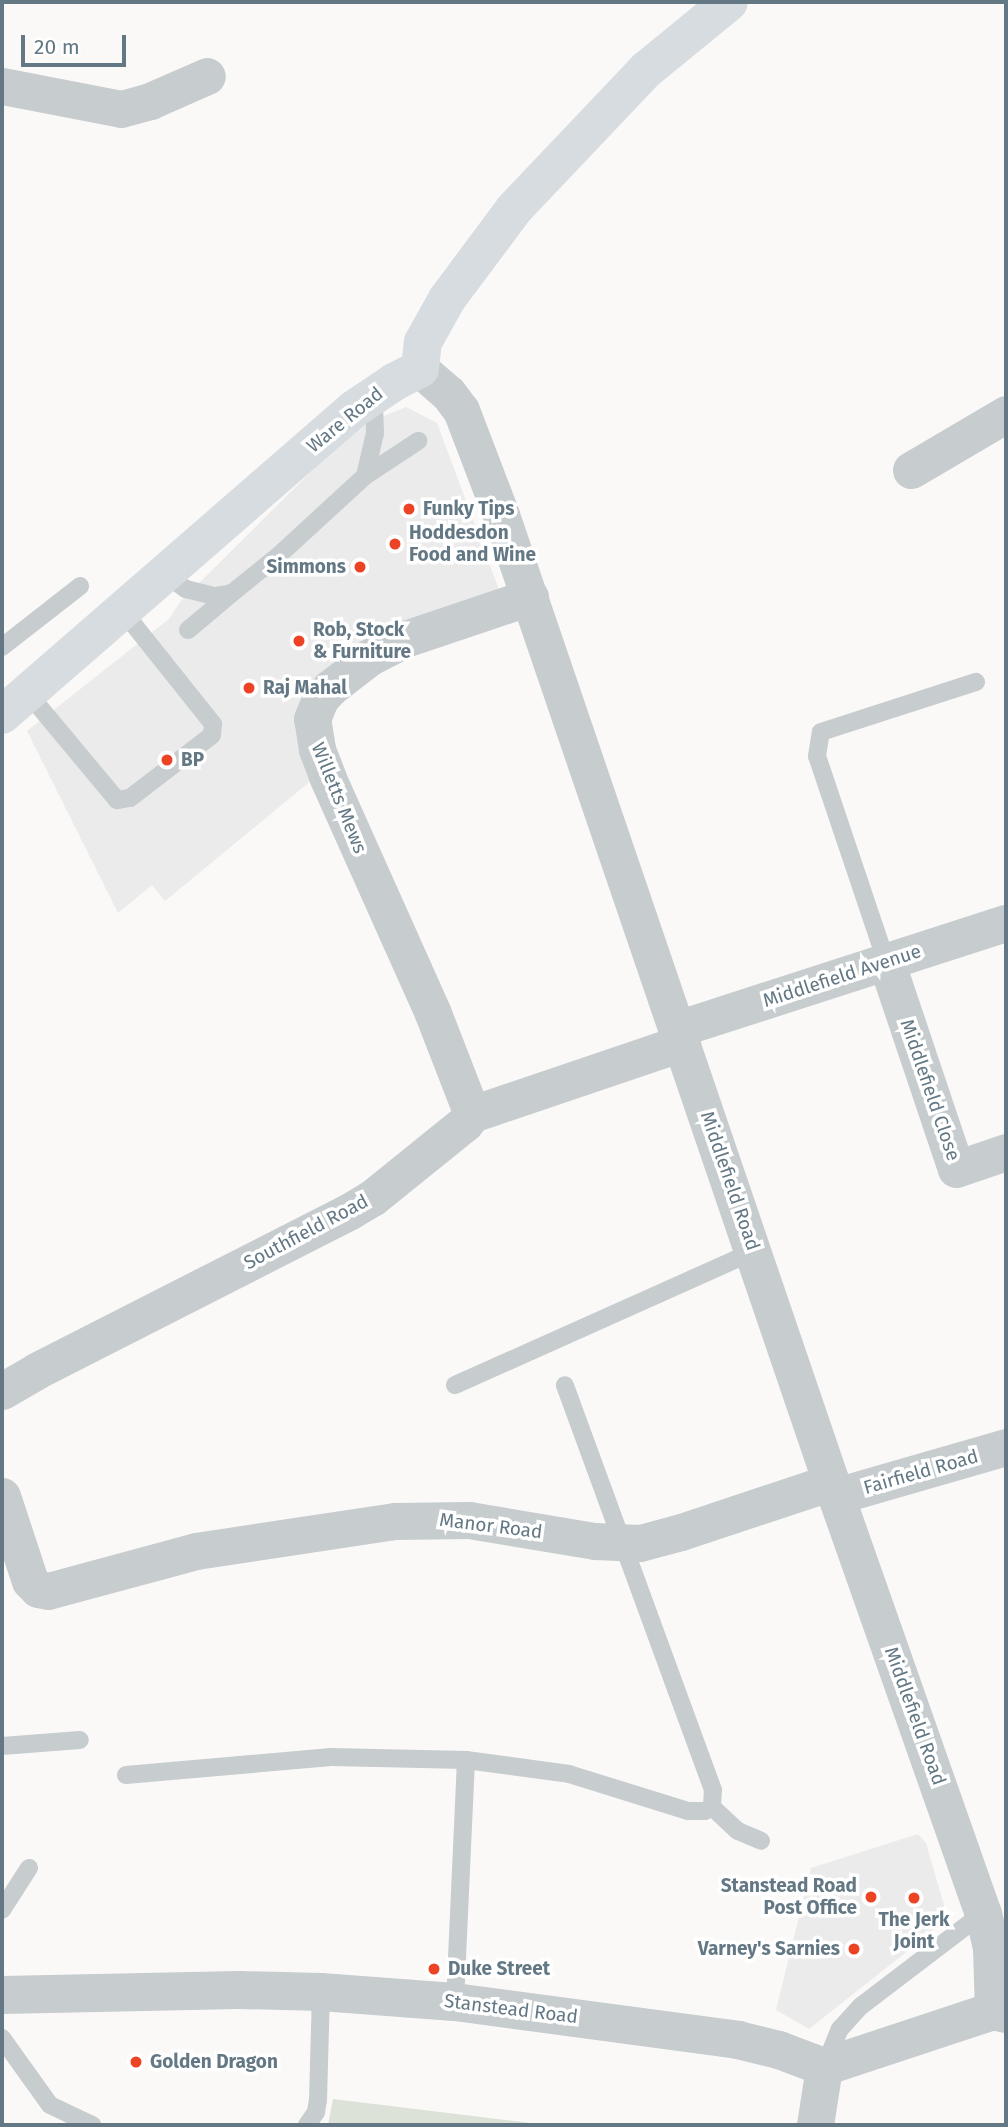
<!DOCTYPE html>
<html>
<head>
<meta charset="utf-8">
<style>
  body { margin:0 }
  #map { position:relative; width:1008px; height:2127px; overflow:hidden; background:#faf9f7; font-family:"Fira Sans",sans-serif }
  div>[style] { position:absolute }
  .built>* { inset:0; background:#eaebea }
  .green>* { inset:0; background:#dce2d8 }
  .service>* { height:18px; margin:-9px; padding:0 9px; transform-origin:9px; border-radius:9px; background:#c7cccf }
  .minor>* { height:37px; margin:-18.5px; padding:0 18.5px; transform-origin:18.5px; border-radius:18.5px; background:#c7cccf }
  .tertiary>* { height:38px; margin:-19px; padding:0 19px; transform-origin:19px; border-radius:19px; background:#c7cccf }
  .primary>* { height:38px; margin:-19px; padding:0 19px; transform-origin:19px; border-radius:19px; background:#d6dcdf }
  .dots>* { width:19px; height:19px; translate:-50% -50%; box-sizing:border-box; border:4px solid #fff; border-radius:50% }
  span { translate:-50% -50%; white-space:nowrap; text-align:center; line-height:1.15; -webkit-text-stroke:7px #fff; paint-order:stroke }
  .street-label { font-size:19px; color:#637884 }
  .poi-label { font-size:19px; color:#637884; font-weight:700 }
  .left { translate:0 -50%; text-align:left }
  .right { translate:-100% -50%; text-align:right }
  .frame { position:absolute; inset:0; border:4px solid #637884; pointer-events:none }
  .scale { position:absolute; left:21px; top:35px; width:105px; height:32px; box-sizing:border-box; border:4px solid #637884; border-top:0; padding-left:9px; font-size:21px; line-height:24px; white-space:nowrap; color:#637884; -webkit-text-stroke:5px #fff; paint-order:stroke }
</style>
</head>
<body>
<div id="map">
  <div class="built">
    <i style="clip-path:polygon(406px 407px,437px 423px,501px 595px,305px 711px,318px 775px,165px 901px,152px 885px,118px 913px,27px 731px,169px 619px,180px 602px,355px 428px)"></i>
    <i style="clip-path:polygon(918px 1834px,926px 1843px,948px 1919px,809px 2029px,776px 2010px,811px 1868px)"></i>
  </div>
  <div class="green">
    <i style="clip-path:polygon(333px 2099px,547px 2125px,328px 2125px)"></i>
  </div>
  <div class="service">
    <i style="left:365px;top:476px;width:64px;rotate:-33.4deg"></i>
    <i style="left:165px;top:574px;width:26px;rotate:36deg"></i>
    <i style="left:186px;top:589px;width:30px;rotate:14deg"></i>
    <i style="left:215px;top:596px;width:17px;rotate:-10deg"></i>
    <i style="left:232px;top:593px;width:59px;rotate:-38.8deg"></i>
    <i style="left:278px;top:556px;width:118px;rotate:-42.6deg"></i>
    <i style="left:365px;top:476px;width:44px;rotate:-76.9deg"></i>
    <i style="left:375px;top:433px;width:36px;rotate:-92deg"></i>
    <i style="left:188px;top:630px;width:57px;rotate:-40.1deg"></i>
    <i style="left:2px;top:647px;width:99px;rotate:-38deg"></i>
    <i style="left:27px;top:692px;width:141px;rotate:50.2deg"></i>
    <i style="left:117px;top:800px;width:13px;rotate:-9deg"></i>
    <i style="left:130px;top:798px;width:103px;rotate:-37.5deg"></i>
    <i style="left:212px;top:735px;width:11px;rotate:-85deg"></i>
    <i style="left:213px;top:724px;width:146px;rotate:-128.6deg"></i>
    <i style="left:886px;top:961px;width:216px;rotate:-108.6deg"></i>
    <i style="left:817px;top:756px;width:24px;rotate:-81deg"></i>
    <i style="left:821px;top:732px;width:163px;rotate:-17.9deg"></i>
    <i style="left:455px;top:1385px;width:328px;rotate:-24.1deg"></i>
    <i style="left:2px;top:1746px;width:78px;rotate:-4.4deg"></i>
    <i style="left:126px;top:1775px;width:206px;rotate:-5deg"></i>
    <i style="left:331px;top:1757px;width:135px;rotate:1.3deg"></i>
    <i style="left:466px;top:1760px;width:104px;rotate:7.7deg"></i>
    <i style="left:569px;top:1774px;width:125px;rotate:17.3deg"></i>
    <i style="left:688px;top:1811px;width:17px"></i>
    <i style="left:705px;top:1811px;width:8px;rotate:-30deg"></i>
    <i style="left:712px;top:1807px;width:17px;rotate:-87deg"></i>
    <i style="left:713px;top:1790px;width:431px;rotate:-110.1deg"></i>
    <i style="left:712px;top:1807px;width:35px;rotate:43deg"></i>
    <i style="left:738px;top:1831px;width:25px;rotate:23deg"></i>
    <i style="left:2px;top:1910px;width:50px;rotate:-57.3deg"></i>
    <i style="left:455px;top:2002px;width:242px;rotate:-87.4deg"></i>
    <i style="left:2px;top:2038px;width:82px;rotate:54.4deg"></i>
    <i style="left:50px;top:2105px;width:47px;rotate:25.5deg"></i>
    <i style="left:826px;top:2063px;width:37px;rotate:-68deg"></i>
    <i style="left:840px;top:2029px;width:31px;rotate:-48deg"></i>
    <i style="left:861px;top:2006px;width:153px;rotate:-37.3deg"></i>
    <i style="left:307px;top:2125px;width:16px;rotate:-55deg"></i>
    <i style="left:316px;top:2112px;width:12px;rotate:-81deg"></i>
    <i style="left:318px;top:2100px;width:108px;rotate:-88.4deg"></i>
  </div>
  <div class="minor">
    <i style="left:2px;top:86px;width:121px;rotate:10.9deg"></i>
    <i style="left:121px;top:109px;width:30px;rotate:-15deg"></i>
    <i style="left:150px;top:101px;width:62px;rotate:-23.7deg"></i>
    <i style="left:420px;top:369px;width:37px;rotate:41deg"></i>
    <i style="left:448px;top:393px;width:21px;rotate:53deg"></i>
    <i style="left:461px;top:410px;width:112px;rotate:69.1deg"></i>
    <i style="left:501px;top:515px;width:1022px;rotate:71.16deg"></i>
    <i style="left:831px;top:1482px;width:457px;rotate:70.6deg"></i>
    <i style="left:983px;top:1913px;width:36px;rotate:77deg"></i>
    <i style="left:991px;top:1948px;width:63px;rotate:88.2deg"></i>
    <i style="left:911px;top:470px;width:110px;rotate:-30.5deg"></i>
    <i style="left:886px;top:961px;width:219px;rotate:71.4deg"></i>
    <i style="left:956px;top:1169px;width:53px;rotate:-18.8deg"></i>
    <i style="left:677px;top:1029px;width:346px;rotate:-17.9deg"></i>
    <i style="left:472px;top:1114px;width:110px;rotate:-111.2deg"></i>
    <i style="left:432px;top:1011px;width:255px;rotate:-114.1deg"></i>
    <i style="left:328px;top:778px;width:31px;rotate:-111deg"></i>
    <i style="left:317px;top:749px;width:30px;rotate:-99deg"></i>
    <i style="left:312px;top:719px;width:22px;rotate:-68deg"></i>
    <i style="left:320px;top:699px;width:15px;rotate:-48deg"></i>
    <i style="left:330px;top:688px;width:51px;rotate:-37.8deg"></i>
    <i style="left:370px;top:657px;width:39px;rotate:-27deg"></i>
    <i style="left:405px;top:639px;width:132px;rotate:-18.6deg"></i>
    <i style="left:2px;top:1391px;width:39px;rotate:-30deg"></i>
    <i style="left:36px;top:1371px;width:352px;rotate:-27deg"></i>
    <i style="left:350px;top:1211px;width:26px;rotate:-31deg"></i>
    <i style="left:372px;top:1198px;width:119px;rotate:-38.9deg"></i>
    <i style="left:465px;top:1123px;width:11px;rotate:-52deg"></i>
    <i style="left:472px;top:1114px;width:222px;rotate:-18.7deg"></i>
    <i style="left:2px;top:1496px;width:89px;rotate:71.8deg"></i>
    <i style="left:30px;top:1581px;width:11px;rotate:45deg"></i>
    <i style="left:38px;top:1589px;width:10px;rotate:11deg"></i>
    <i style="left:48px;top:1591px;width:153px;rotate:-15.1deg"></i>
    <i style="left:196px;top:1551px;width:201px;rotate:-8.6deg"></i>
    <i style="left:395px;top:1521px;width:74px;rotate:-0.8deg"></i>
    <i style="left:469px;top:1520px;width:128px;rotate:9.5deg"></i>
    <i style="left:595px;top:1541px;width:45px;rotate:2.5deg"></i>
    <i style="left:640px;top:1543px;width:42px;rotate:-15deg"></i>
    <i style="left:681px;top:1532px;width:158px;rotate:-18.4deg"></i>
    <i style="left:836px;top:1496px;width:177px;rotate:-16.1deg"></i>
    <i style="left:815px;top:2125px;width:59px;rotate:-81.2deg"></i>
  </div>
  <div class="tertiary">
    <i style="left:2px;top:1995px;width:237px;rotate:-1.2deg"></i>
    <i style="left:239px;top:1990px;width:82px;rotate:1.4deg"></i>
    <i style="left:321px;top:1992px;width:134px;rotate:4.3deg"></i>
    <i style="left:455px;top:2002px;width:286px;rotate:7.6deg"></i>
    <i style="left:738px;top:2040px;width:42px;rotate:13.7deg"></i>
    <i style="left:779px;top:2050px;width:48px;rotate:20.7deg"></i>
    <i style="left:824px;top:2067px;width:178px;rotate:-18.3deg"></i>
    <i style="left:993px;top:2011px;width:13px;rotate:13deg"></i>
  </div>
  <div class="primary">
    <i style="left:2px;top:715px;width:466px;rotate:-41deg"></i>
    <i style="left:354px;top:409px;width:48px;rotate:-34deg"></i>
    <i style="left:394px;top:382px;width:29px;rotate:-27deg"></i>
    <i style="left:420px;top:369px;width:27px;rotate:-84deg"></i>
    <i style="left:423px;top:342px;width:49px;rotate:-60.8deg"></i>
    <i style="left:447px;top:299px;width:112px;rotate:-53.3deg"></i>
    <i style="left:514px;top:209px;width:192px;rotate:-46.5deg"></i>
    <i style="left:646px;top:70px;width:107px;rotate:-39.3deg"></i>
  </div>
  <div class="dots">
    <i style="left:409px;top:509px;background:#ec4324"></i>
    <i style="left:395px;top:544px;background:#ec4324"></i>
    <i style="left:360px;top:567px;background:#ec4324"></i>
    <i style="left:299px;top:641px;background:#ec4324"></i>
    <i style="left:249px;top:688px;background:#ec4324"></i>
    <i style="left:167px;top:760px;background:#ec4324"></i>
    <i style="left:871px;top:1897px;background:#ec4324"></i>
    <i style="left:914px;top:1898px;background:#ec4324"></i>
    <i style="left:854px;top:1949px;background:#ec4324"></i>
    <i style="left:434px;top:1969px;background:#ec4324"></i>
    <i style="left:136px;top:2062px;background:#ec4324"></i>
  </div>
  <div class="street-label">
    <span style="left:345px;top:420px;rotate:-39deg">Ware Road</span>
    <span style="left:339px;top:798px;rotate:68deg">Willetts Mews</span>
    <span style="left:842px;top:976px;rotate:-18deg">Middlefield Avenue</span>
    <span style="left:930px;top:1090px;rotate:71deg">Middlefield Close</span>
    <span style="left:730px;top:1181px;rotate:71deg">Middlefield Road</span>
    <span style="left:306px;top:1232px;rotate:-28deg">Southfield Road</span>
    <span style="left:921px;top:1472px;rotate:-16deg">Fairfield Road</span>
    <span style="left:491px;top:1526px;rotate:7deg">Manor Road</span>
    <span style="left:915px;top:1716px;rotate:70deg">Middlefield Road</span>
    <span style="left:511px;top:2009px;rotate:7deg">Stanstead Road</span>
  </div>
  <div class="poi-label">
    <span class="left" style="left:423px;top:509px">Funky Tips</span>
    <span class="left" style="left:409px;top:544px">Hoddesdon<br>Food and Wine</span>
    <span class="right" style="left:346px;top:567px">Simmons</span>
    <span class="left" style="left:313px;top:641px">Rob, Stock<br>&amp; Furniture</span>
    <span class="left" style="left:263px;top:688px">Raj Mahal</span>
    <span class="left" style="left:181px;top:760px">BP</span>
    <span class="right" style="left:857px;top:1897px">Stanstead Road<br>Post Office</span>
    <span style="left:914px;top:1931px">The Jerk<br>Joint</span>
    <span class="right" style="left:840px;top:1949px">Varney's Sarnies</span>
    <span class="left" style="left:448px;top:1969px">Duke Street</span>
    <span class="left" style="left:150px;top:2062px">Golden Dragon</span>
  </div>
  <div class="frame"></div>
  <div class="scale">20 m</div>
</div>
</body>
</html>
